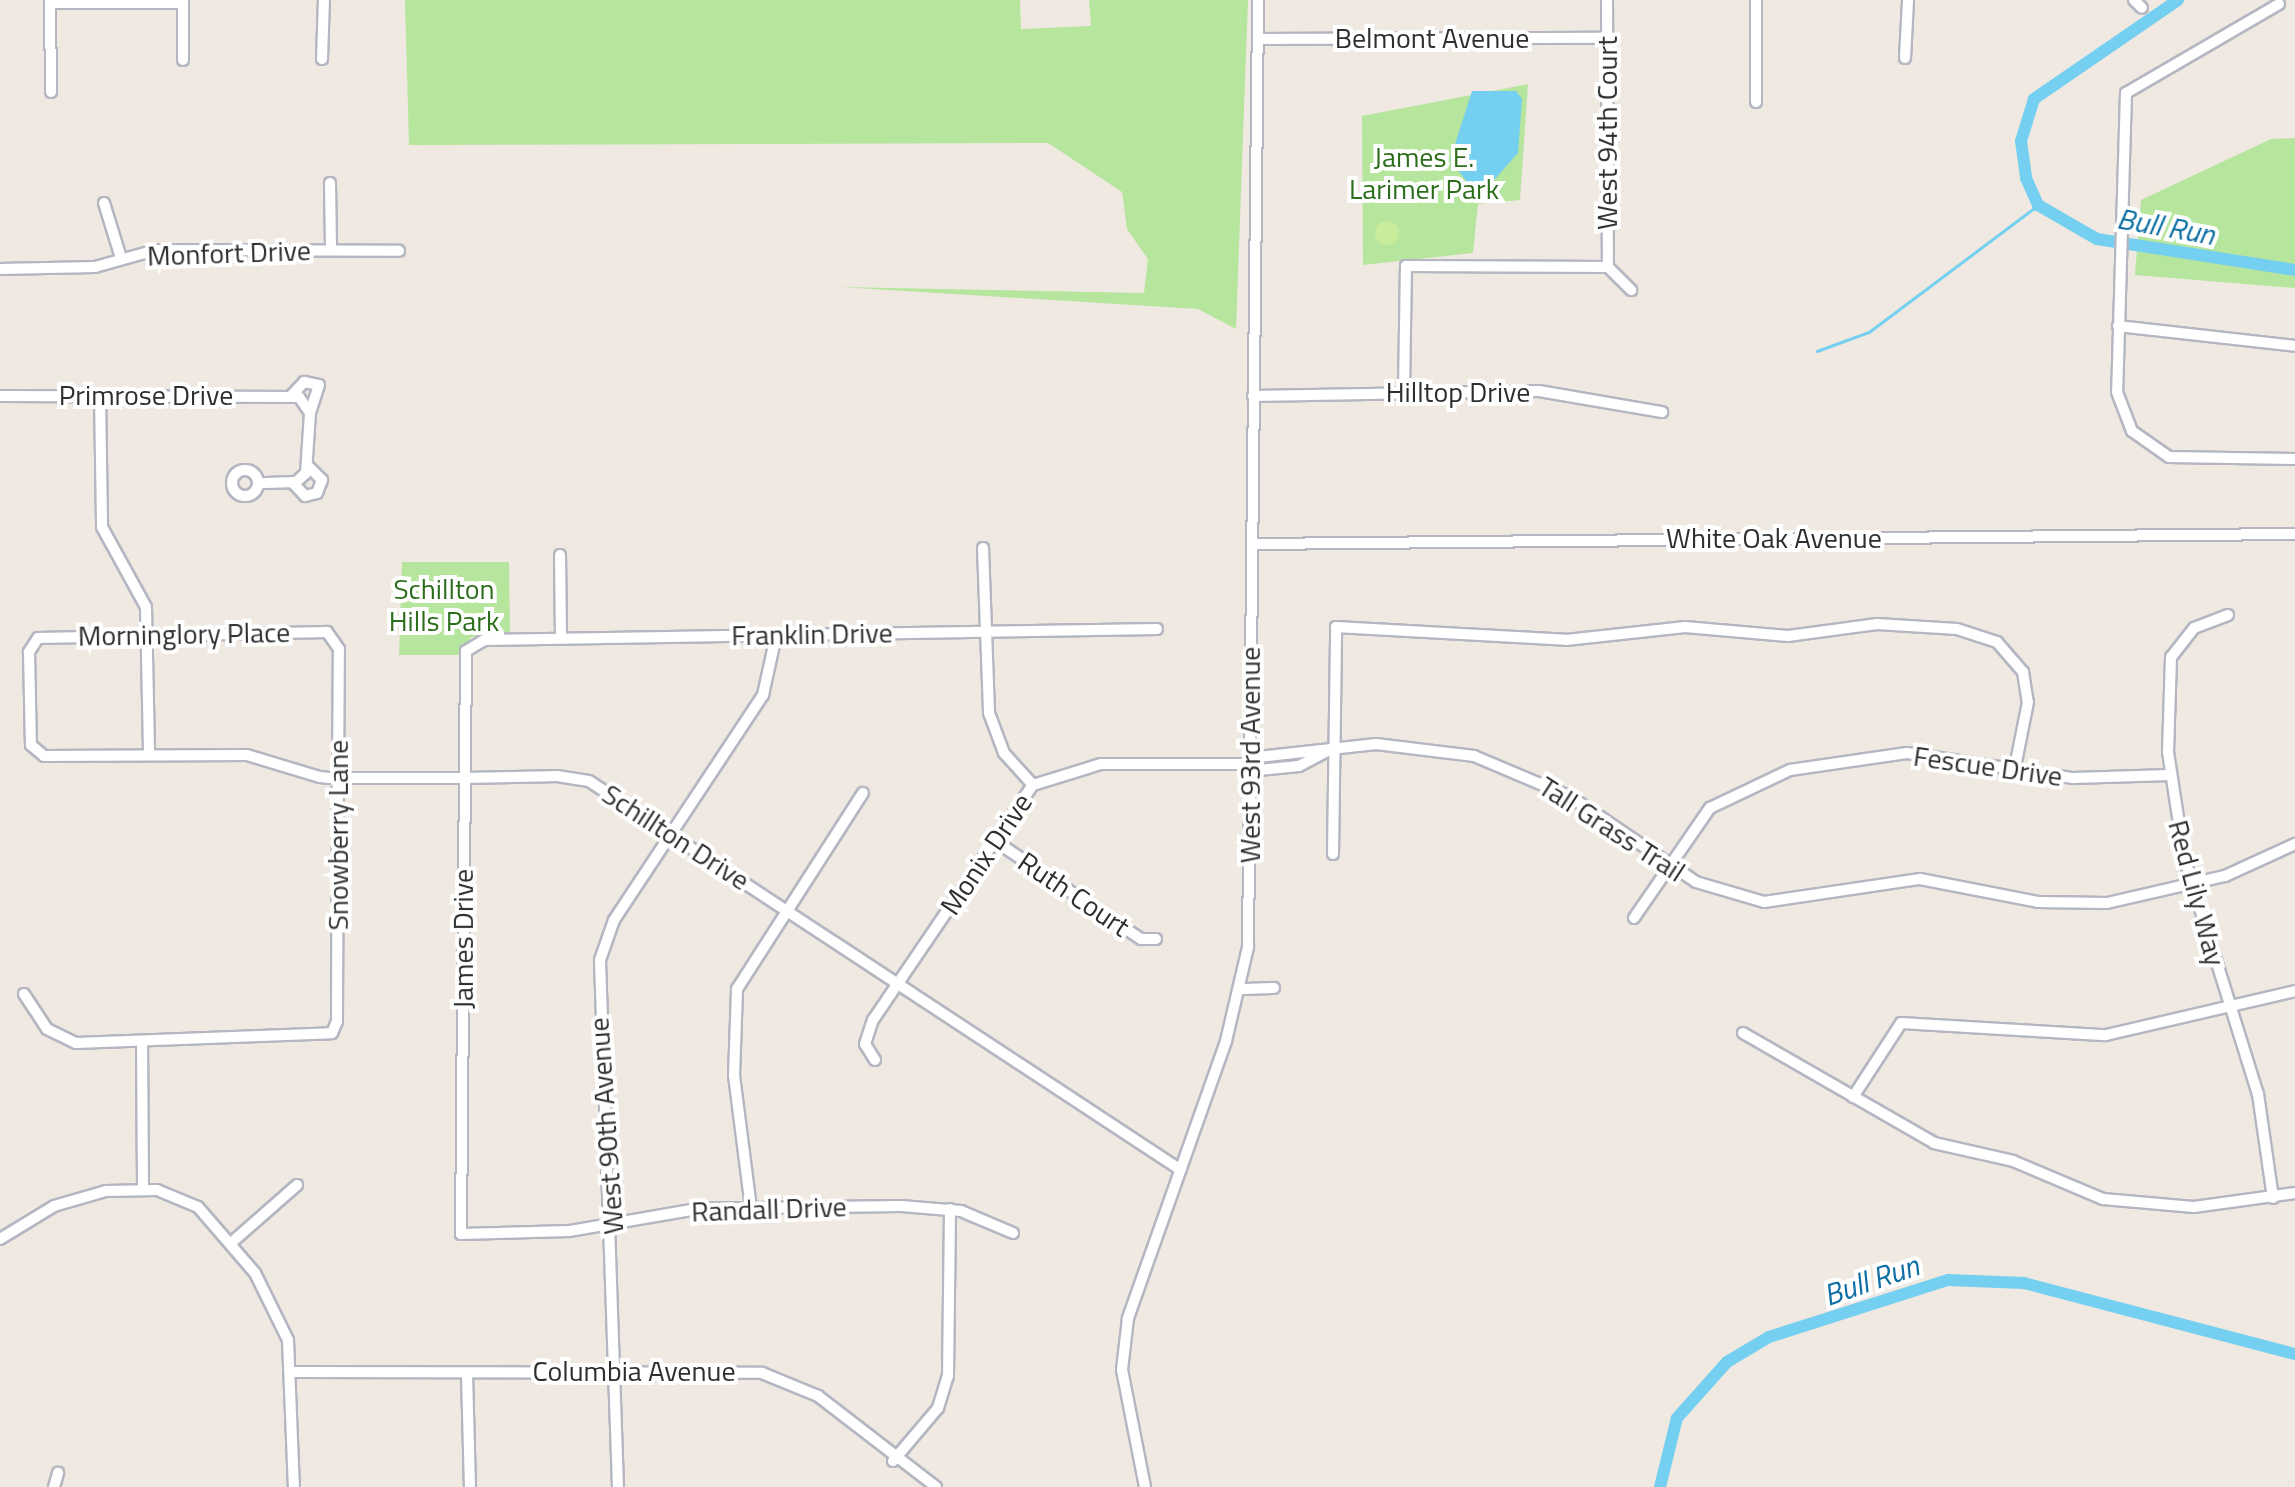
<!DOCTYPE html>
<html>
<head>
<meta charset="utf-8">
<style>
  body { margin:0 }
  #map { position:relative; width:2295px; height:1487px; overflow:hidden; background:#efe9e1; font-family:"Titillium Web",sans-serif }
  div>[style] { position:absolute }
  .green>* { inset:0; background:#b6e59e }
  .pitch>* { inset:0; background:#c9ec9a }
  .round { border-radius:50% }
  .water>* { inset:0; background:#75cff0 }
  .stream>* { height:2.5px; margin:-1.25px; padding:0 1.25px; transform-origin:1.25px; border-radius:1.25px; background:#75cff0 }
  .river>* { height:12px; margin:-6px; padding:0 6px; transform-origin:6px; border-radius:6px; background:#75cff0 }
  .roads { filter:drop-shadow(2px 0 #b4b7c1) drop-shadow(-2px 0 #b4b7c1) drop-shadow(0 2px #b4b7c1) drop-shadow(0 -2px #b4b7c1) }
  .minor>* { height:10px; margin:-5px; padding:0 5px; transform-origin:5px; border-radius:5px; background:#fff }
  .minor>.ring { margin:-5px; padding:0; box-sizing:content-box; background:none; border:10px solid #fff; border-radius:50% }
  span { translate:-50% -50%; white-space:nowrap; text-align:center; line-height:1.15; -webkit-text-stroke:8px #fff; paint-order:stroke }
  .street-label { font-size:28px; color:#2e2e2e }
  .park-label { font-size:28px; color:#2c6e1b }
  .water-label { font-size:30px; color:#0d6fa3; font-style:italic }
</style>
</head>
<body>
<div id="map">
  <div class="green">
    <i style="clip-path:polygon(405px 0,1020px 0,1021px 29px,1091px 26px,1089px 0,1248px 0,1236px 329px,1198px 309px,840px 287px,1144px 293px,1148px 259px,1127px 229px,1122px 192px,1048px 143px,409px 145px)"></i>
    <i style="clip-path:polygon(1528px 84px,1520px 200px,1478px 204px,1473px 253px,1363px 265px,1362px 116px)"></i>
    <i style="clip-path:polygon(2295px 138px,2295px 288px,2135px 275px,2141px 200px,2271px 139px)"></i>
    <i style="clip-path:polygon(402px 562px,509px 562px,510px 634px,471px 637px,461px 655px,399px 655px)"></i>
  </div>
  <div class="pitch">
    <i class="round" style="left:1375px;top:221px;width:24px;height:24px"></i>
  </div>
  <div class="water">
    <i style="clip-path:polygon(1472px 91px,1516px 91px,1522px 99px,1518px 153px,1479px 197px,1450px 160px)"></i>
  </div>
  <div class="stream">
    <i style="left:1817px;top:351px;width:55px;rotate:-20.1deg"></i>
    <i style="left:1869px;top:332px;width:211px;rotate:-36.9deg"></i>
  </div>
  <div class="river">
    <i style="left:2178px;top:0;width:175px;rotate:145.5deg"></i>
    <i style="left:2034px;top:99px;width:44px;rotate:107.2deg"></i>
    <i style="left:2021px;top:141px;width:37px;rotate:82deg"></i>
    <i style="left:2026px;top:178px;width:30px;rotate:66deg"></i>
    <i style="left:2038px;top:205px;width:68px;rotate:30deg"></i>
    <i style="left:2097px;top:239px;width:200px;rotate:8.9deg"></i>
    <i style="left:1660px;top:1487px;width:71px;rotate:-76.2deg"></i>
    <i style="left:1677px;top:1418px;width:75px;rotate:-48.2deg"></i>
    <i style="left:1727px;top:1362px;width:49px;rotate:-30.8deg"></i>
    <i style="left:1769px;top:1337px;width:188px;rotate:-17.7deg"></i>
    <i style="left:1948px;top:1280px;width:76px;rotate:2.3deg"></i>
    <i style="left:2024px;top:1283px;width:280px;rotate:14.7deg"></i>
  </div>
  <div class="roads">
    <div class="minor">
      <i style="left:50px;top:0;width:92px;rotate:89.4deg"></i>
      <i style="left:1607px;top:0;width:267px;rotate:89.8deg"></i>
      <i style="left:1756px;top:0;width:102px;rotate:90deg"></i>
      <i style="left:2134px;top:0;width:11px;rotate:45deg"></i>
      <i style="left:50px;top:3px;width:133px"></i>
      <i style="left:2279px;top:4px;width:177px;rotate:149.8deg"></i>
      <i style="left:2126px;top:93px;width:299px;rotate:91.7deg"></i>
      <i style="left:2117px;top:392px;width:42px;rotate:69deg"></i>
      <i style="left:2132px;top:431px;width:45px;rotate:35.1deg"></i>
      <i style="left:2169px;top:457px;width:126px;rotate:0.9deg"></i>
      <i style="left:1258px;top:39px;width:349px;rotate:-0.2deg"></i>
      <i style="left:1905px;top:58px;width:58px;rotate:-87deg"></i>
      <i style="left:322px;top:59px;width:59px;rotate:-88.1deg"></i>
      <i style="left:183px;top:60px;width:60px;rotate:-90deg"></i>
      <i style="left:330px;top:183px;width:67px;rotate:89.1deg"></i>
      <i style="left:104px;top:203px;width:58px;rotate:72.8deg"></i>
      <i style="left:0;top:269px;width:95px;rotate:-1.2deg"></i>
      <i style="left:95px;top:267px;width:63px;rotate:-15.6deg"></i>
      <i style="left:156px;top:250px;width:243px;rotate:0.2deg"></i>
      <i style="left:2118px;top:326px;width:178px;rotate:6.4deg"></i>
      <i style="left:1404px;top:391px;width:125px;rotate:-89.1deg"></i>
      <i style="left:1406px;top:266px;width:202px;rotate:0.3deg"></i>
      <i style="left:1608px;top:267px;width:33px;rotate:45deg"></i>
      <i style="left:100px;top:395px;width:132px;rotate:89.1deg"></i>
      <i style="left:102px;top:527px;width:91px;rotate:61.2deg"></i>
      <i style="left:146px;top:607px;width:148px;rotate:88.8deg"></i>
      <i style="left:292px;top:395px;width:18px;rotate:-47deg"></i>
      <i style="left:304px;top:382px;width:15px;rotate:11deg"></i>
      <i style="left:319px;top:385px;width:29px;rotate:108deg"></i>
      <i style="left:0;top:396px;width:299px;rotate:0.2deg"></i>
      <i style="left:299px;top:397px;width:19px;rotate:55deg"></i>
      <i style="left:310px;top:413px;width:60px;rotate:93.8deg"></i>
      <i style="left:306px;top:473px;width:13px;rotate:138deg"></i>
      <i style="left:296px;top:482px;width:38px;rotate:178deg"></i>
      <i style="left:1253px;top:396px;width:286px;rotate:-1deg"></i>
      <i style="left:1539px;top:391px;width:125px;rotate:9.7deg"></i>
      <i class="ring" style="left:232px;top:470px;width:16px;height:16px"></i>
      <i style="left:293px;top:483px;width:18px;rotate:47deg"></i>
      <i style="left:305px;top:496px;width:12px;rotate:-14deg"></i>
      <i style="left:317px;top:493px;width:14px;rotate:-69deg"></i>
      <i style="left:322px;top:480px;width:18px;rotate:-135deg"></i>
      <i style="left:1253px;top:544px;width:1042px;rotate:-0.55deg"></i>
      <i style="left:983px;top:548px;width:165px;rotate:87.9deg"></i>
      <i style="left:989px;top:713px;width:43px;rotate:69.4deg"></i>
      <i style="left:1004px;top:753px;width:43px;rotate:47.8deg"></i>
      <i style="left:560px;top:555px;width:83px;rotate:89.3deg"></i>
      <i style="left:2228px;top:615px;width:36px;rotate:159deg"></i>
      <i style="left:2194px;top:628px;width:37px;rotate:128deg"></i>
      <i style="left:2171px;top:657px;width:95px;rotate:91.8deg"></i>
      <i style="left:2168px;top:752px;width:106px;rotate:81.3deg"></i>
      <i style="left:2184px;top:857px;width:248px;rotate:72.7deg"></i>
      <i style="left:2258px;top:1094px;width:105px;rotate:81.8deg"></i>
      <i style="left:1249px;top:758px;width:128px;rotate:-6.3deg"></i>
      <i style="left:1376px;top:744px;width:99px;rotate:7deg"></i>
      <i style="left:1474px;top:756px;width:105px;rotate:22.9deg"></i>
      <i style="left:1571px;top:797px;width:151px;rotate:34.2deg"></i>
      <i style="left:1696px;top:882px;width:71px;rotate:16.4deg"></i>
      <i style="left:1764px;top:902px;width:158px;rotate:-8.4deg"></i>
      <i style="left:1920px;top:879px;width:120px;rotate:11deg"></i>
      <i style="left:2038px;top:902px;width:69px;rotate:0.8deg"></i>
      <i style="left:2107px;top:903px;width:121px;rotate:-12.9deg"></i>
      <i style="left:2225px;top:876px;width:77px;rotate:-24.6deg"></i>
      <i style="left:1249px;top:771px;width:50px;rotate:-5.7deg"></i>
      <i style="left:1299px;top:766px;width:41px;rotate:-27.8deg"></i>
      <i style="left:995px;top:841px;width:176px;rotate:33.9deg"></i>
      <i style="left:1141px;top:939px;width:15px"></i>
      <i style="left:1333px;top:854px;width:227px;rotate:-89.2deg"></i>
      <i style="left:1336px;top:627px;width:230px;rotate:3.2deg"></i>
      <i style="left:1566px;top:640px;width:120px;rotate:-6.2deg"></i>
      <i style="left:1685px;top:627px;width:103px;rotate:5deg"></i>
      <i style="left:1788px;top:636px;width:90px;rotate:-7.7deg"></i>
      <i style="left:1877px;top:624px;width:80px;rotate:3.6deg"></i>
      <i style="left:1957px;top:629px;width:42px;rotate:18deg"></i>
      <i style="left:1997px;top:642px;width:40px;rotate:49deg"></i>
      <i style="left:2023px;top:672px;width:30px;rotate:81deg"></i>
      <i style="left:2028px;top:702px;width:66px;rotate:101.3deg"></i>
      <i style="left:1634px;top:918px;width:134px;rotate:-55.4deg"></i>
      <i style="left:1710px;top:808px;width:89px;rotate:-25.4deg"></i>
      <i style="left:1790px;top:770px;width:118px;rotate:-8.3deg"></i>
      <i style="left:1907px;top:753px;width:168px;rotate:8.6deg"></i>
      <i style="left:2073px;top:778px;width:97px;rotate:-1.8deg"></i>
      <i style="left:1242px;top:989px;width:32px;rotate:-2deg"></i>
      <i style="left:24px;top:994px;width:42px;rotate:56.7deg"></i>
      <i style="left:47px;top:1029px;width:32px;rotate:26deg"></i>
      <i style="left:76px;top:1043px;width:256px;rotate:-2.2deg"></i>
      <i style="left:332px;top:1033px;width:13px;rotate:-67deg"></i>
      <i style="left:337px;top:1021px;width:243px;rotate:-89.8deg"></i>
      <i style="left:338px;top:778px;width:129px;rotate:-89.6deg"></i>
      <i style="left:339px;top:649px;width:21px;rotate:-125deg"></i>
      <i style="left:327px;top:632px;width:289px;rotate:178.8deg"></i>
      <i style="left:38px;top:638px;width:17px;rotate:123deg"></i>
      <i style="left:29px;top:652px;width:93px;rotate:88.8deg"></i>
      <i style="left:31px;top:745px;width:17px;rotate:40deg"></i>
      <i style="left:44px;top:756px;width:203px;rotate:-0.3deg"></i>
      <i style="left:247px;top:755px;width:76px;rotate:16.8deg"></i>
      <i style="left:320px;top:777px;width:9px;rotate:6deg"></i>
      <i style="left:329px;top:778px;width:135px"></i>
      <i style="left:464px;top:778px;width:93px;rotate:-1.2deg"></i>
      <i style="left:557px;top:776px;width:32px;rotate:9deg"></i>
      <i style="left:589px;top:781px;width:708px;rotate:33.31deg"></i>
      <i style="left:1743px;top:1033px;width:220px;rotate:29.9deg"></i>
      <i style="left:1934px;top:1143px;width:81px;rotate:12.8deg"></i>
      <i style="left:2013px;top:1161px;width:98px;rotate:22.9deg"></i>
      <i style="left:2103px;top:1199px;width:91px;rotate:5deg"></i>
      <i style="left:2194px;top:1207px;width:102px;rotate:-7.9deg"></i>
      <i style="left:142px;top:1042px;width:147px;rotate:89.6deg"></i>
      <i style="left:875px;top:1060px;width:19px;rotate:-122deg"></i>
      <i style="left:865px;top:1044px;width:25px;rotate:-72deg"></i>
      <i style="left:873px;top:1020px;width:284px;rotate:-55.8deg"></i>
      <i style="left:1033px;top:785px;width:71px;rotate:-17.2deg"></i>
      <i style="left:1101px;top:764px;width:148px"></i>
      <i style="left:1853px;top:1097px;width:88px;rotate:-57deg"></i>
      <i style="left:1901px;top:1023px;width:205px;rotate:3.4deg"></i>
      <i style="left:2106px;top:1035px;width:194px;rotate:-13.1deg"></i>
      <i style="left:751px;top:1208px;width:133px;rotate:-97.3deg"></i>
      <i style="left:734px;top:1076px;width:87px;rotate:-88deg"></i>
      <i style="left:737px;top:989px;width:233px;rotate:-57.3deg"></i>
      <i style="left:1013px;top:1233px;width:56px;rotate:-157.1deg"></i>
      <i style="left:961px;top:1211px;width:60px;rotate:-175.2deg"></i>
      <i style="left:901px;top:1206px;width:204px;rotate:179.2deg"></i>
      <i style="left:697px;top:1209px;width:130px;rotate:170.2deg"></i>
      <i style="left:569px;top:1231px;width:108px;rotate:178.4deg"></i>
      <i style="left:461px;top:1234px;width:583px;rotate:-89.51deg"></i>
      <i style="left:466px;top:651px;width:21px;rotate:-31deg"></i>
      <i style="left:484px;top:640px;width:673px;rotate:-0.94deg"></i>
      <i style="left:0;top:1239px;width:63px;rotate:-31.4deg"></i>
      <i style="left:54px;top:1206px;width:54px;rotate:-16.1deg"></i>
      <i style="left:106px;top:1191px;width:51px;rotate:-1.1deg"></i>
      <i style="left:157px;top:1190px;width:44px;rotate:22.5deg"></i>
      <i style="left:198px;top:1207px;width:87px;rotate:49.2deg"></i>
      <i style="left:255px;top:1273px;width:75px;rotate:63.8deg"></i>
      <i style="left:288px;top:1340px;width:147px;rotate:87.7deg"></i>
      <i style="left:231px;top:1243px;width:88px;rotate:-41.3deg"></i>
      <i style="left:295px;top:1372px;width:467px;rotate:0.1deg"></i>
      <i style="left:762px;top:1373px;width:61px;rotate:22.3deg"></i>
      <i style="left:818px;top:1396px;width:149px;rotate:37.6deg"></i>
      <i style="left:467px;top:1374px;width:113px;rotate:88.5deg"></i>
      <i style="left:893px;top:1461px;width:70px;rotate:-49.7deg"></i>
      <i style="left:938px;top:1408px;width:34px;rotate:-73deg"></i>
      <i style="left:948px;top:1376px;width:167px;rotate:-89.3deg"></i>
      <i style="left:54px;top:1487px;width:15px;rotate:-74deg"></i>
      <i style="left:618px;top:1487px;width:527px;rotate:-91.96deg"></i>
      <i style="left:600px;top:960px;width:42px;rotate:-70.7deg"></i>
      <i style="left:614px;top:920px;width:270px;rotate:-56.5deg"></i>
      <i style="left:763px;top:695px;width:60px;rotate:-77.6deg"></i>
      <i style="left:1145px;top:1487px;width:119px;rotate:-101.1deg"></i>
      <i style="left:1122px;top:1370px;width:52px;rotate:-83.4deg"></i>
      <i style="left:1128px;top:1318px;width:294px;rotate:-70.5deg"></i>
      <i style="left:1226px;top:1041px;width:97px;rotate:-76.8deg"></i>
      <i style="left:1248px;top:947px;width:947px;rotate:-89.39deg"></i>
    </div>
  </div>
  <div class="street-label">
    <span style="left:1432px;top:38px">Belmont Avenue</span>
    <span style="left:1607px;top:133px;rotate:-90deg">West 94th Court</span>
    <span style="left:229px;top:253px;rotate:-2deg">Monfort Drive</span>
    <span style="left:1458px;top:392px">Hilltop Drive</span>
    <span style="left:146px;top:395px">Primrose Drive</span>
    <span style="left:1774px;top:538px">White Oak Avenue</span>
    <span style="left:184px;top:634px;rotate:-1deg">Morninglory Place</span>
    <span style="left:812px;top:634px;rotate:-1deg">Franklin Drive</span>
    <span style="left:1250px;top:755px;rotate:-90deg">West 93rd Avenue</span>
    <span style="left:1988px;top:766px;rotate:8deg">Fescue Drive</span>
    <span style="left:1612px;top:829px;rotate:33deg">Tall Grass Trail</span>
    <span style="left:338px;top:835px;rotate:-90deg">Snowberry Lane</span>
    <span style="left:676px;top:837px;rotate:33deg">Schillton Drive</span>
    <span style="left:986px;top:854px;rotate:-56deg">Monix Drive</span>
    <span style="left:2197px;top:893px;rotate:75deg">Red Lily Way</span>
    <span style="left:1074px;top:894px;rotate:34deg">Ruth Court</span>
    <span style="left:463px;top:939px;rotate:-90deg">James Drive</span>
    <span style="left:606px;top:1126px;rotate:-94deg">West 90th Avenue</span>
    <span style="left:769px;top:1209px;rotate:-2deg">Randall Drive</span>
    <span style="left:634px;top:1371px">Columbia Avenue</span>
  </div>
  <div class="park-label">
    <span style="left:1424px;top:173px">James E.<br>Larimer Park</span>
    <span style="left:444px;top:605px">Schillton<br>Hills Park</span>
  </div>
  <div class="water-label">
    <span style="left:2166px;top:226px;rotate:10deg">Bull Run</span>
    <span style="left:1871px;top:1280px;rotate:-19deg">Bull Run</span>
  </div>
</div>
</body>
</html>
